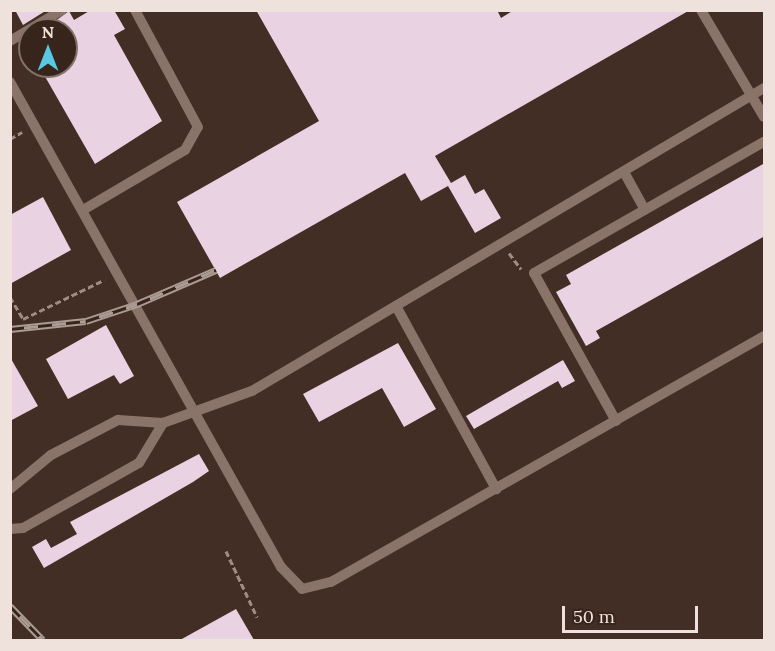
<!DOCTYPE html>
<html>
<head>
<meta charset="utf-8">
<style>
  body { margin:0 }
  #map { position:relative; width:775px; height:651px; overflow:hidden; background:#422e25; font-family:Lora,serif }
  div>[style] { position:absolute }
  .building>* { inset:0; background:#e9d2e2 }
  .path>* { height:3px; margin-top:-1.5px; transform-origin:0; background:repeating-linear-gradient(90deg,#9d8d85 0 6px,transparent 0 9px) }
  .lane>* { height:10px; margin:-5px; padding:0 5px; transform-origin:5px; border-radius:5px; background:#8a7369 }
  .rail>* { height:7px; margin-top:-3.5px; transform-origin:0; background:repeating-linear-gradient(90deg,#37251b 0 14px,#aa9b93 0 28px); box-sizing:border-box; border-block:2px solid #aa9b93 }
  span { translate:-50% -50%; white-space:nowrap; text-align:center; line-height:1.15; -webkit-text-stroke:6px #37251b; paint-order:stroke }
  .frame { position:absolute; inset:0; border:12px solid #efe2dc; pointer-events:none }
  .north { position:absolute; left:18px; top:18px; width:60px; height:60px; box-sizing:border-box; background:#37251b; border:2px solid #817168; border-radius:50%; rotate:0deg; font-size:16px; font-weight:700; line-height:24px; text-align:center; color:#efe2dc }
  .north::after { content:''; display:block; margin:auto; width:21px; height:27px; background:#57c9e2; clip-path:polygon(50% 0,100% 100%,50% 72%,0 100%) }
  .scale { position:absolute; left:562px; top:606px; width:136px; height:27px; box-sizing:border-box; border:3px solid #efe2dc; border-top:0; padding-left:8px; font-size:18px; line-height:21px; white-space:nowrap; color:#efe2dc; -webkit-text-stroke:4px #37251b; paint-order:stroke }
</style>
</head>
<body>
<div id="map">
  <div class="building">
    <i style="clip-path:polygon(15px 10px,47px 10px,23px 25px)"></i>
    <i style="clip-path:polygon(91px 10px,114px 10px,125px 29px,114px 35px,162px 121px,95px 164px,39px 66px,66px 66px,66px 30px,43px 30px,69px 11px,74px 20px)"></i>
    <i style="clip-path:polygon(256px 10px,497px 10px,501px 18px,514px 10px,690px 10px,435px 156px,451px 183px,465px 175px,475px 194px,484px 189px,501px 218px,475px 233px,448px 186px,421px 201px,405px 173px,220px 278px,177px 202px,319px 121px)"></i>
    <i style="clip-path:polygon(765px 163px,765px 236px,596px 331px,600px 338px,586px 346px,556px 292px,571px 284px,566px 275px)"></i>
    <i style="clip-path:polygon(43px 197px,71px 250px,10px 284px,10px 215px)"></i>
    <i style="clip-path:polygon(106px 325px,134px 376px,120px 384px,114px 375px,68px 399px,46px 359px)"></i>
    <i style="clip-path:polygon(398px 343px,436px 409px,404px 427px,382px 388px,319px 422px,303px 394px)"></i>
    <i style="clip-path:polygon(10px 357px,38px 406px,10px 421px)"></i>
    <i style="clip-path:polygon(563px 360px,575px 381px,562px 388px,558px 381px,474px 429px,466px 416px)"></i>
    <i style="clip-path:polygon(199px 454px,209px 471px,193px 482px,44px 568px,32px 547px,46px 539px,51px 548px,77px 534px,70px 522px)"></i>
    <i style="clip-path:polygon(236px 609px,254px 640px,180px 640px)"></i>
  </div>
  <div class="path">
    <i style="left:10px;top:139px;width:14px;rotate:-30deg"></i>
    <i style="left:509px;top:253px;width:20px;rotate:53deg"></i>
    <i style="left:10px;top:297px;width:26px;rotate:59deg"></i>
    <i style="left:23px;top:319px;width:90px;rotate:-25.7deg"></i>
    <i style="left:226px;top:551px;width:73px;rotate:64.8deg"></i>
  </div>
  <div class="lane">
    <i style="left:701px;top:10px;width:124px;rotate:59.5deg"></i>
    <i style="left:10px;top:41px;width:61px;rotate:-30.8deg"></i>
    <i style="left:10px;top:82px;width:556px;rotate:60.81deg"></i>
    <i style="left:281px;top:567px;width:30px;rotate:46deg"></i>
    <i style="left:302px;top:589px;width:30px;rotate:-14deg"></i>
    <i style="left:331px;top:582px;width:498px;rotate:-29.6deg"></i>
    <i style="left:624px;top:172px;width:43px;rotate:61.1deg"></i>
    <i style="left:83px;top:210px;width:118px;rotate:-30.5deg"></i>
    <i style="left:185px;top:150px;width:26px;rotate:-61deg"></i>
    <i style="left:198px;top:127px;width:133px;rotate:-118.3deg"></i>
    <i style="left:396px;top:306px;width:209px;rotate:61.3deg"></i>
    <i style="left:616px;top:421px;width:169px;rotate:-119deg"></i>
    <i style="left:534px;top:273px;width:265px;rotate:-29.7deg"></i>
    <i style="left:10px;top:489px;width:53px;rotate:-39.7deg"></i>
    <i style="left:51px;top:455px;width:76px;rotate:-27.6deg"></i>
    <i style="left:118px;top:420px;width:45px;rotate:3.8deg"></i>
    <i style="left:163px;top:423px;width:95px;rotate:-19.8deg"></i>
    <i style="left:252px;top:391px;width:595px;rotate:-30.62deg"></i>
    <i style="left:10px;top:529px;width:13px;rotate:-4deg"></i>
    <i style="left:23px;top:528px;width:133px;rotate:-29.3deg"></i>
    <i style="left:139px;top:463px;width:47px;rotate:-59deg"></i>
  </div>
  <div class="rail">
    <i style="left:10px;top:329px;width:76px;rotate:-6deg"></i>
    <i style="left:86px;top:321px;width:54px;rotate:-18.4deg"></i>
    <i style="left:137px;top:304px;width:86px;rotate:-23.3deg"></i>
    <i style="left:10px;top:606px;width:47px;rotate:45.9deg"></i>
  </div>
  <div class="frame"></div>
  <div class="north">N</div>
  <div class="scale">50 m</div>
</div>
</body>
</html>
